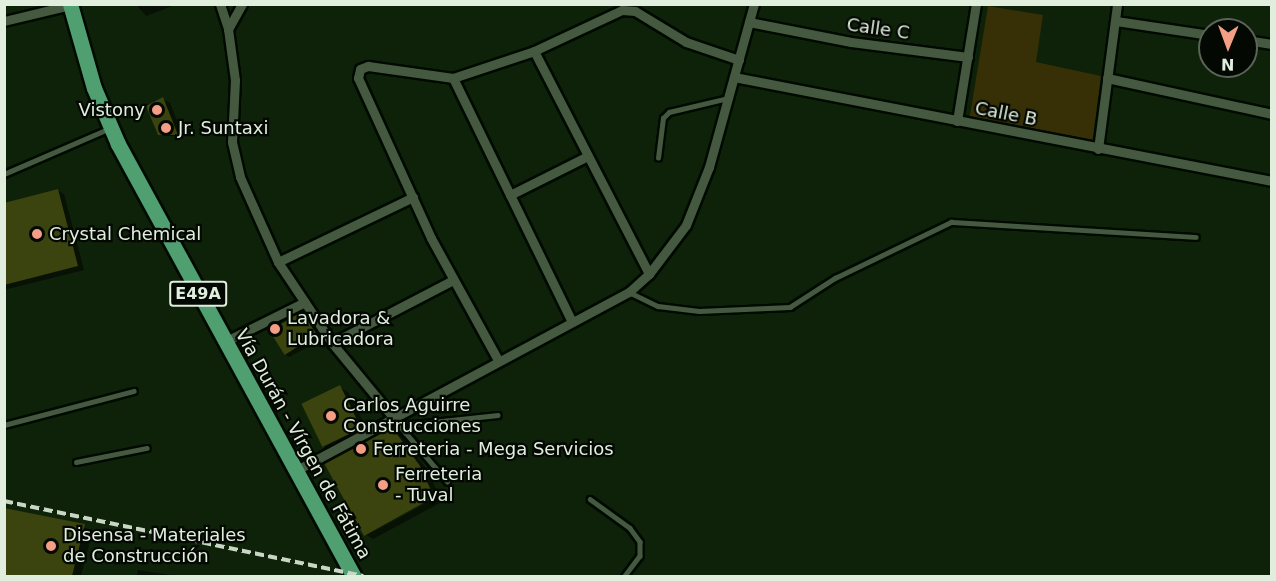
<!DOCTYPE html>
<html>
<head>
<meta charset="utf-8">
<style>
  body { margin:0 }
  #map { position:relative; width:1276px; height:581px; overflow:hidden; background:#0e2109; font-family:"DejaVu Sans",sans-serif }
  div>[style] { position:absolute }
  .green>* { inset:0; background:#372f05 }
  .shadow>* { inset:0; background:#0007 }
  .building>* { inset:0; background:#3b430e; transform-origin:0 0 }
  .roads { filter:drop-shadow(2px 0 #000a00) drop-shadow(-2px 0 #000a00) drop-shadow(0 2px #000a00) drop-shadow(0 -2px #000a00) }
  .lane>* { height:4.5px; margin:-2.25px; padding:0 2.25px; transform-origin:2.25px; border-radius:2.25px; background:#44593f }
  .street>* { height:9px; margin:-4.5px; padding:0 4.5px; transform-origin:4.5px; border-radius:4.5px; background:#44593f }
  .primary>* { height:15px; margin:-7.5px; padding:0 7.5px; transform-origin:7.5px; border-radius:7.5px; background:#4f9f71 }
  .rail>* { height:4px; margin-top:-2px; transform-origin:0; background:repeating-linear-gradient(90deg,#c9d6c6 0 9px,transparent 0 13.5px) }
  .dots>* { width:16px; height:16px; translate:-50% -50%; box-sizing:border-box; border:3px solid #030802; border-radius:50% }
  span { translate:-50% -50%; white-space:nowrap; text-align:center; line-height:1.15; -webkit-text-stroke:4.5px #030802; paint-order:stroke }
  .shield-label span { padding:2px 4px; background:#030802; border:2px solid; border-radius:4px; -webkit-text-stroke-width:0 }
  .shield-label { font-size:16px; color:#e1eede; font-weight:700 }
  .street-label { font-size:18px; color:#e1eede }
  .poi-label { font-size:18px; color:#e1eede }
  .right { translate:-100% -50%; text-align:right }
  .left { translate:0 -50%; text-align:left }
  .frame { position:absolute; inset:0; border:6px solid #e1eede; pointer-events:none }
  .north { position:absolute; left:1198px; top:18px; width:60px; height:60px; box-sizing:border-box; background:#030802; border:2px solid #5c645a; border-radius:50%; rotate:181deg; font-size:16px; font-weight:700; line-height:24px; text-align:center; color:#e1eede }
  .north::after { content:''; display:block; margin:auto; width:21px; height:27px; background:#f49e86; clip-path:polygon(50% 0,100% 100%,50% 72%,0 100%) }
</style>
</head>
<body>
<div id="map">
  <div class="green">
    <i style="clip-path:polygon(988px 6px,1043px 15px,1036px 62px,1101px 76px,1092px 144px,969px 121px)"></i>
  </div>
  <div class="shadow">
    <i style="clip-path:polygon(136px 4px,175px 4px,175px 5px,146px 16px)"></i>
    <i style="clip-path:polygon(163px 99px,170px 103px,184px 138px,159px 134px)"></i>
    <i style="clip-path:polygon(57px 190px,64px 194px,84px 270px,4px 290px,4px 204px)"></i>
    <i style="clip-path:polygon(302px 312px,323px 339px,289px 357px,283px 353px)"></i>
    <i style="clip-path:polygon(339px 387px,348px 392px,369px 433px,333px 452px,324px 447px)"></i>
    <i style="clip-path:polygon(392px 429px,400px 434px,429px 472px,438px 494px,367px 535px,439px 496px,442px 502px,373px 539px,365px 534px)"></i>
    <i style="clip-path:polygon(4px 509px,93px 530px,81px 576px,4px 576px)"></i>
    <i style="clip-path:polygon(138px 570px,177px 576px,137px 576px)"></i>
  </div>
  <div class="building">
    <i style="clip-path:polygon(163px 97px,178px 135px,158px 135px,146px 106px)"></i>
    <i style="clip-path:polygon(58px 189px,78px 266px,4px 285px,4px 203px)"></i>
    <i style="left:302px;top:311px;width:28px;height:38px;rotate:58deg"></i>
    <i style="left:340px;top:385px;width:48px;height:43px;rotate:64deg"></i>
    <i style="clip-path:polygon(392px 427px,420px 466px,434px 497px,364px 536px,324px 463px)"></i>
    <i style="clip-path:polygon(4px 508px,85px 524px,72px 576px,4px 576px)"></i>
  </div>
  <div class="roads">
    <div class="lane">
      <i style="left:658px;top:158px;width:40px;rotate:-82.9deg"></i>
      <i style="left:663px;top:118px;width:8px;rotate:-45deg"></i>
      <i style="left:669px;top:112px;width:61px;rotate:-13.3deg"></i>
      <i style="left:4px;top:174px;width:113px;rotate:-23.4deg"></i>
      <i style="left:629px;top:292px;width:32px;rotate:26deg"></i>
      <i style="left:658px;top:306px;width:41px;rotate:7deg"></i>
      <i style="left:699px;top:311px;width:91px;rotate:-2.5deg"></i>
      <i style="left:790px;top:307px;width:54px;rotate:-32.8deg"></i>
      <i style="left:835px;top:278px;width:129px;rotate:-25.8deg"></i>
      <i style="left:951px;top:222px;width:245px;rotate:3.5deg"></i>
      <i style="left:394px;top:419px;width:82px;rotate:49.5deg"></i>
      <i style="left:4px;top:425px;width:134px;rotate:-14.7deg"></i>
      <i style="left:405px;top:433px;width:13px;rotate:-45deg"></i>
      <i style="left:414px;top:424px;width:84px;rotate:-6.1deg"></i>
      <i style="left:76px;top:462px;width:72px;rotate:-11.2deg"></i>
      <i style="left:590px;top:499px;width:49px;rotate:35.9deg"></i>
      <i style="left:630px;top:528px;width:17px;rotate:54deg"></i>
      <i style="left:640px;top:542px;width:14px;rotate:90deg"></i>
      <i style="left:640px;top:556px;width:25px;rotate:127deg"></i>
    </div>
    <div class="street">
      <i style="left:220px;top:4px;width:26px;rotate:72deg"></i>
      <i style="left:242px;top:4px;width:29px;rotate:119deg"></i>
      <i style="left:228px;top:29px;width:51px;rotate:82.2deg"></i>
      <i style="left:235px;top:80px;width:62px;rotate:92.8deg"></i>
      <i style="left:232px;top:142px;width:36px;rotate:77deg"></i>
      <i style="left:240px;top:177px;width:93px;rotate:65.9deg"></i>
      <i style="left:278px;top:262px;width:97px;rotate:56.3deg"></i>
      <i style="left:332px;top:343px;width:96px;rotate:50.5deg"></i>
      <i style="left:4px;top:21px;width:68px;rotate:-13.6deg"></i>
      <i style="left:1116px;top:21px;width:95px;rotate:8.5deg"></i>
      <i style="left:749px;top:22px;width:104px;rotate:11.1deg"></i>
      <i style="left:851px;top:42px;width:118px;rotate:7.3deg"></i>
      <i style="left:1246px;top:40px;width:26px;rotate:9deg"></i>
      <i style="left:534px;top:51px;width:251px;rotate:62.7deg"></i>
      <i style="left:734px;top:77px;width:548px;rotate:10.94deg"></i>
      <i style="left:453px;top:78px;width:271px;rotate:64deg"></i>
      <i style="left:1107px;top:78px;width:169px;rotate:12.3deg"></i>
      <i style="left:957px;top:121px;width:119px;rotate:-80.8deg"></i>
      <i style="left:1098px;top:149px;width:146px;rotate:-82.5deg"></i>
      <i style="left:510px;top:195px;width:87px;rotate:-26.6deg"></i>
      <i style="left:278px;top:262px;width:150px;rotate:-25.7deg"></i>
      <i style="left:224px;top:342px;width:90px;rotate:-26.3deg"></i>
      <i style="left:332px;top:343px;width:136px;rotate:-27.5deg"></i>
      <i style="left:498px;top:360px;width:139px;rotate:-118.8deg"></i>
      <i style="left:431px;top:238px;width:176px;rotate:-114.5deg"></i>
      <i style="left:358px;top:78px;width:9px;rotate:-77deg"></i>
      <i style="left:360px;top:69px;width:9px;rotate:-21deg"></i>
      <i style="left:368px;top:66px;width:86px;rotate:8deg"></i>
      <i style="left:453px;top:78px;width:85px;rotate:-18.4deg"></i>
      <i style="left:534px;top:51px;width:97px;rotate:-25deg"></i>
      <i style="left:622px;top:10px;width:13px;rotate:4deg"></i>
      <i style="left:635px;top:11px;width:60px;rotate:31.3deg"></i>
      <i style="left:686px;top:42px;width:56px;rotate:18.8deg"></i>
      <i style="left:295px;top:471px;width:379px;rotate:-28.2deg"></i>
      <i style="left:629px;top:292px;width:27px;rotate:-42deg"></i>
      <i style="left:649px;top:274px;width:61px;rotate:-52.9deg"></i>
      <i style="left:686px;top:225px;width:62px;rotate:-68.4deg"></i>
      <i style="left:709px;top:167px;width:169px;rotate:-74.6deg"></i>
    </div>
    <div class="primary">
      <i style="left:70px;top:4px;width:87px;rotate:74.1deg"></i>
      <i style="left:94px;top:88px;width:61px;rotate:66.8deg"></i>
      <i style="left:118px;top:144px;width:492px;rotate:61.4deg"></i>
    </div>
  </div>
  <div class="rail">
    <i style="left:4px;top:501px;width:367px;rotate:11.8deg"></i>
  </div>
  <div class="dots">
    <i style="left:157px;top:110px;background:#f49e86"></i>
    <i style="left:166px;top:128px;background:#f49e86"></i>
    <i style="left:37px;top:234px;background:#f49e86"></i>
    <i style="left:275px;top:329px;background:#f49e86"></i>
    <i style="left:331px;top:416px;background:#f49e86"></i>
    <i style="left:361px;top:449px;background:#f49e86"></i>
    <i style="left:383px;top:485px;background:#f49e86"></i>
    <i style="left:51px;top:546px;background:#f49e86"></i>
  </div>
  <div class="shield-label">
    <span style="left:198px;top:294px">E49A</span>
  </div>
  <div class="street-label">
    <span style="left:878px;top:29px;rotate:8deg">Calle C</span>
    <span style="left:1006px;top:114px;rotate:11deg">Calle B</span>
    <span style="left:303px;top:444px;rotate:61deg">Vía Durán - Vírgen de Fátima</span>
  </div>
  <div class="poi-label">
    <span class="right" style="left:145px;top:110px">Vistony</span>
    <span class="left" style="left:178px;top:128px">Jr. Suntaxi</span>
    <span class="left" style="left:49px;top:234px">Crystal Chemical</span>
    <span class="left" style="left:287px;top:329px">Lavadora &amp;<br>Lubricadora</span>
    <span class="left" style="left:343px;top:416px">Carlos Aguirre<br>Construcciones</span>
    <span class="left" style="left:373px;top:449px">Ferreteria - Mega Servicios</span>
    <span class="left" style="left:395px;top:485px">Ferreteria<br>- Tuval</span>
    <span class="left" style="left:63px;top:546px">Disensa - Materiales<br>de Construcción</span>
  </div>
  <div class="frame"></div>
  <div class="north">N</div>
</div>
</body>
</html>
